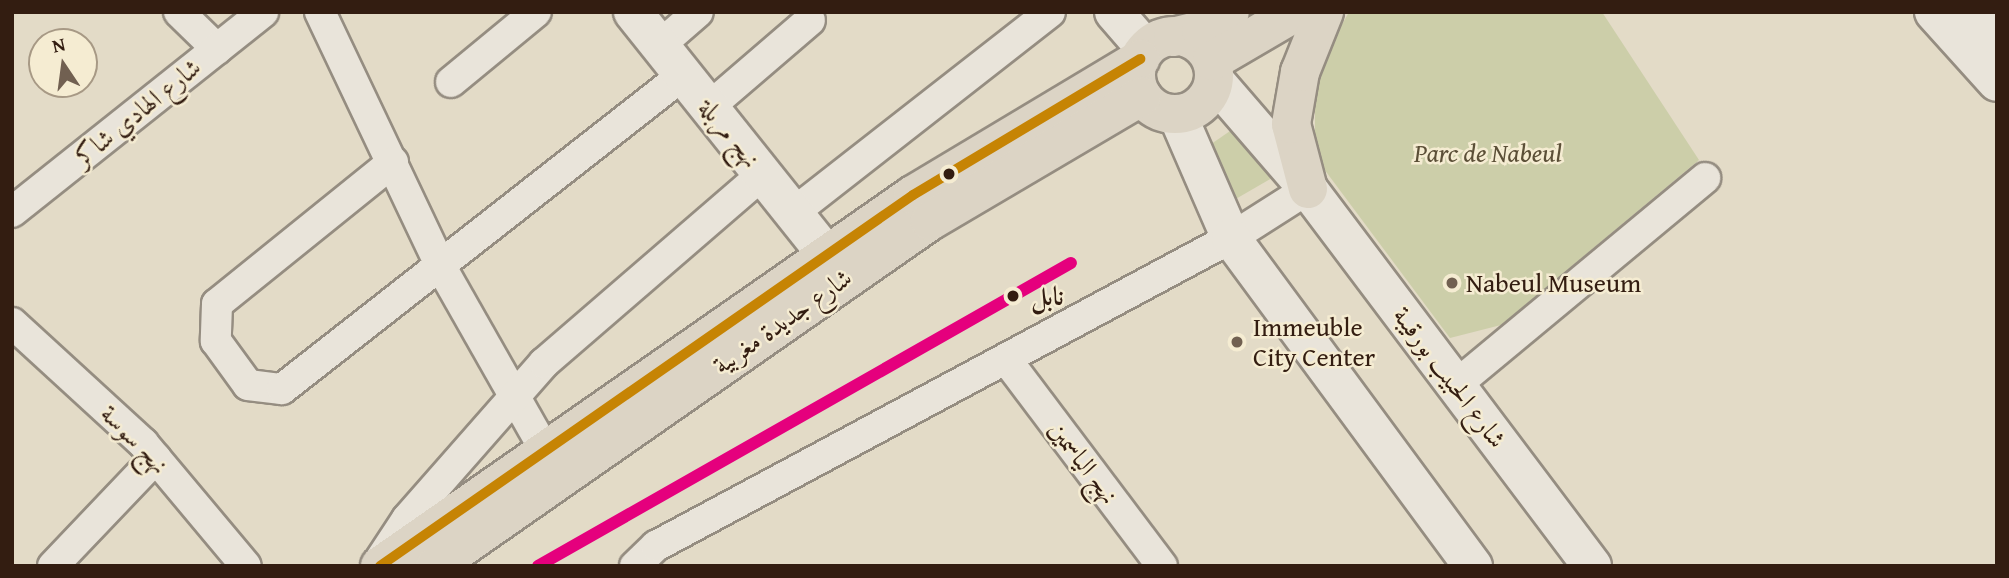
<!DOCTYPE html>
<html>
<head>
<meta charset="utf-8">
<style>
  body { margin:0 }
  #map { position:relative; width:2009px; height:578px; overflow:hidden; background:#e3dbc7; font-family:"Gentium Book Plus",Amiri,serif }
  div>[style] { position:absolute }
  .green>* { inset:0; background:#cccea9 }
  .roads { filter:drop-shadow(2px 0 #958d81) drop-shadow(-2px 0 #958d81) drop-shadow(0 2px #958d81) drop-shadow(0 -2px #958d81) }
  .street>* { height:30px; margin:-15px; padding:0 15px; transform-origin:15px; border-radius:15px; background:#e9e4da }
  .secondary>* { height:38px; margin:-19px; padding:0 19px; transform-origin:19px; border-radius:19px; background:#e9e4da }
  .primary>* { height:38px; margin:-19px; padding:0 19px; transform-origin:19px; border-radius:19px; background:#dcd4c5 }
  .primary>.ring { margin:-19px; padding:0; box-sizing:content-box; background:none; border:38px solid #dcd4c5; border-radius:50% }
  .bus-1>* { height:10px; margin:-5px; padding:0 5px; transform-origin:5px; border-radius:5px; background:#c68404 }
  .rail-1>* { height:12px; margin:-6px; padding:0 6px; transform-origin:6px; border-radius:6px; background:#e5007d }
  .dots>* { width:19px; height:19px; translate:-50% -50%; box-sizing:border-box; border:4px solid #f5ecd2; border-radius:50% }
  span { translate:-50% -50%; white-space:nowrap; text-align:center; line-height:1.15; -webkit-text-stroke:5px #f5ecd2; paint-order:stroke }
  .street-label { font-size:26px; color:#331d11 }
  .park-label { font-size:26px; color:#5b4f37; font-style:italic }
  .poi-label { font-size:26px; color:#331d11 }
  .left { translate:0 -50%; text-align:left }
  .stop-label { font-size:26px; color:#331d11; font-weight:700 }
  .frame { position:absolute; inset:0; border:14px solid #331d11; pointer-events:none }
  .north { position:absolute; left:28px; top:28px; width:70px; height:70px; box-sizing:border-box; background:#f5ecd2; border:2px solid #a79985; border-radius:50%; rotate:347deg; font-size:19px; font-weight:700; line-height:28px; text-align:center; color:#331d11 }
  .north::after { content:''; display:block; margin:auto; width:24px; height:32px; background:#716051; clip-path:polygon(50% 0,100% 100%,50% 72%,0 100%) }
</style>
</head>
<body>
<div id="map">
  <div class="green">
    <i style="clip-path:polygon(1349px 12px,1602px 12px,1699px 160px,1501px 325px,1450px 338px,1324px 169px,1315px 140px,1315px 94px,1327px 51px)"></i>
    <i style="clip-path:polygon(1233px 129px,1274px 170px,1272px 178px,1234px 200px,1201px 151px)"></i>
  </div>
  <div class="roads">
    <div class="street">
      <i style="left:179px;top:12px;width:53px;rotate:44.2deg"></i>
      <i style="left:320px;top:12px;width:282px;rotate:64.6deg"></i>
      <i style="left:441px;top:267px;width:208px;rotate:60.4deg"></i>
      <i style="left:660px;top:45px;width:50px;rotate:-41deg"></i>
      <i style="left:451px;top:82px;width:110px;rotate:-39.5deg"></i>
      <i style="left:709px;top:107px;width:133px;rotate:-40.7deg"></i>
      <i style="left:393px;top:162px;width:226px;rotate:141.1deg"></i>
      <i style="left:217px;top:304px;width:37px;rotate:92deg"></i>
      <i style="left:216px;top:341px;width:54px;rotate:54deg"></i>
      <i style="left:248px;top:385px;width:34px;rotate:7deg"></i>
      <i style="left:282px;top:389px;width:509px;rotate:-38.06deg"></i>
      <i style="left:12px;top:212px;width:321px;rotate:-38.5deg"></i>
      <i style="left:793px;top:213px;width:326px;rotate:-38deg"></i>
      <i style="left:12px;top:323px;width:178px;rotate:42.5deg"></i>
      <i style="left:143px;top:443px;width:160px;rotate:50.1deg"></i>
      <i style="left:1006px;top:359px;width:259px;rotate:53deg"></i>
      <i style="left:1456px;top:385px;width:324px;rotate:-39.7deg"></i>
      <i style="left:380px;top:560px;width:49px;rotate:-56.6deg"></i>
      <i style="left:407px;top:519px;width:208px;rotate:-48.7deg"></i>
      <i style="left:544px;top:363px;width:289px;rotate:-40.8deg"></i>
      <i style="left:53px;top:566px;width:149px;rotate:-46.4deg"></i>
      <i style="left:635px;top:566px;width:29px;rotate:-44deg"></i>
      <i style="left:656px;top:546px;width:652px;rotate:-28.18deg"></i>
      <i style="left:1231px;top:238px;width:91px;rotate:-32.5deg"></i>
    </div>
    <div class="secondary">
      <i style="left:633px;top:12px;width:310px;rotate:51.4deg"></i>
      <i style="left:1114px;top:12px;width:49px;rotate:49.1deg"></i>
      <i style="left:1934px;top:12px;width:94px;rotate:48deg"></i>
      <i style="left:1976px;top:12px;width:31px;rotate:48deg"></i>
      <i style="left:1214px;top:80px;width:144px;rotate:49.2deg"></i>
      <i style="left:1308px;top:189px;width:472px;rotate:53deg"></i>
      <i style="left:1177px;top:114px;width:135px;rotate:66.5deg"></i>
      <i style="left:1231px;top:238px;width:408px;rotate:53.6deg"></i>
    </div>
    <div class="primary">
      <i class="ring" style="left:1136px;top:36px;width:40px;height:40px"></i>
      <i style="left:1173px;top:37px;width:29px;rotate:-14deg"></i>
      <i style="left:1201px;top:30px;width:34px;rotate:-32deg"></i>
      <i style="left:1212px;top:61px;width:97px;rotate:-30.3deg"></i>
      <i style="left:1308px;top:189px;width:67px;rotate:-104.7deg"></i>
      <i style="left:1291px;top:124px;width:53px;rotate:-80.2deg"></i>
      <i style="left:1300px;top:72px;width:65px;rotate:-68.2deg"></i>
      <i style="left:380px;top:566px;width:649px;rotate:-34.84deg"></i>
      <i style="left:913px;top:195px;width:265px;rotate:-30.9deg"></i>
      <i style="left:435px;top:566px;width:603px;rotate:-34.88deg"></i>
      <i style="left:930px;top:221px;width:246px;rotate:-30.5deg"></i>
    </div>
  </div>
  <div class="bus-1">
    <i style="left:380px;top:566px;width:649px;rotate:-34.84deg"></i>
    <i style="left:913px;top:195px;width:265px;rotate:-30.9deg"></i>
  </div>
  <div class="rail-1">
    <i style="left:538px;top:566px;width:613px;rotate:-29.62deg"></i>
  </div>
  <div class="dots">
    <i style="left:949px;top:174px;background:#331d11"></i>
    <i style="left:1452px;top:283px;background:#716051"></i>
    <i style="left:1013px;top:296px;background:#331d11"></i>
    <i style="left:1237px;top:342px;background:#716051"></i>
  </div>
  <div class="street-label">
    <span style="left:137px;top:112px;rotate:-39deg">شارع الهادي شاكر</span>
    <span style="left:730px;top:133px;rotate:51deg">نهج مربلة</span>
    <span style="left:782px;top:321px;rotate:-35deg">شارع جديدة مغربية</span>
    <span style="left:1450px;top:377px;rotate:53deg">شارع الحبيب بورقيبة</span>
    <span style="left:135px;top:439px;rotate:46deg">نهج سوسة</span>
    <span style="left:1084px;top:462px;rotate:53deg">نهج الياسمين</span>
  </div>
  <div class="park-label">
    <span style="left:1488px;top:153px">Parc de Nabeul</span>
  </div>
  <div class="poi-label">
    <span class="left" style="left:1466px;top:283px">Nabeul Museum</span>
    <span class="left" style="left:1253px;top:342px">Immeuble<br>City Center</span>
  </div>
  <div class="stop-label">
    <span class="left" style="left:1031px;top:296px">نابل</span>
  </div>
  <div class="frame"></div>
  <div class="north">N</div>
</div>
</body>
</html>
